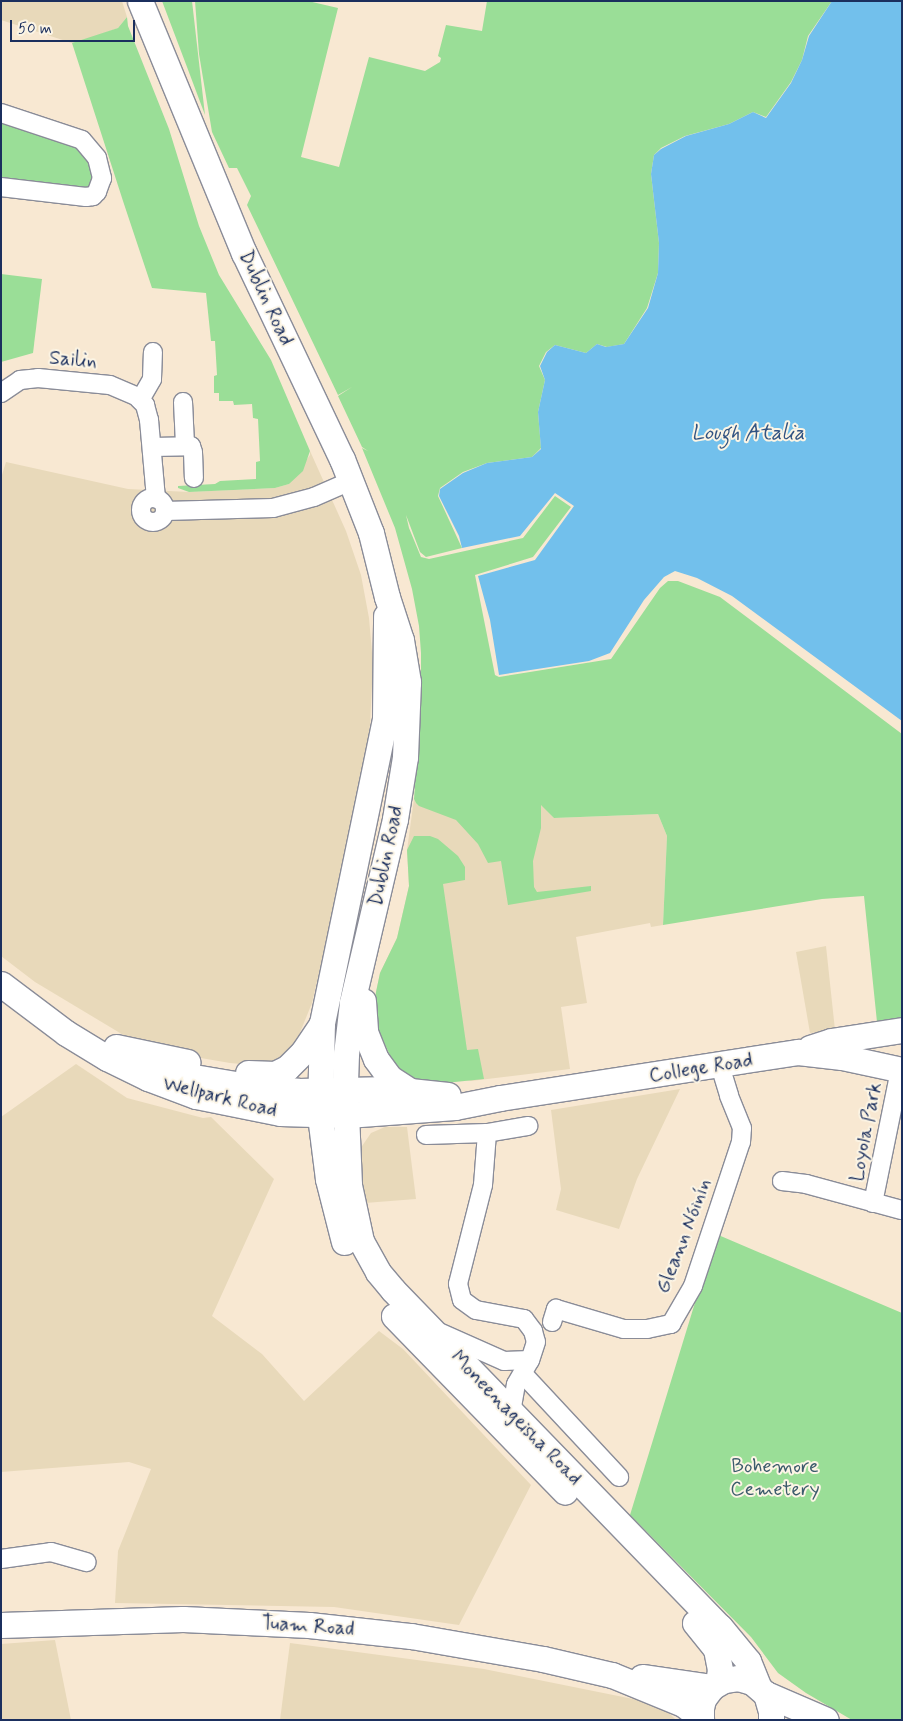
<!DOCTYPE html>
<html>
<head>
<meta charset="utf-8">
<style>
  body { margin:0 }
  #map { position:relative; width:903px; height:1721px; overflow:hidden; background:#f8e8d2; font-family:Mynerve,sans-serif }
  div>[style] { position:absolute }
  .built>* { inset:0; background:#e8d9ba }
  .green>* { inset:0; background:#9ade97 }
  .water>* { inset:0; background:#72c0ec }
  .roads { filter:drop-shadow(1px 0 #8a8c98) drop-shadow(-1px 0 #8a8c98) drop-shadow(0 1px #8a8c98) drop-shadow(0 -1px #8a8c98) }
  .street>* { height:18px; margin:-9px; padding:0 9px; transform-origin:9px; border-radius:9px; background:#fff }
  .street>.ring { margin:-9px; padding:0; box-sizing:content-box; background:none; border:18px solid #fff; border-radius:50% }
  .secondary>* { height:25px; margin:-12.5px; padding:0 12.5px; transform-origin:12.5px; border-radius:12.5px; background:#fff }
  span { translate:-50% -50%; white-space:nowrap; text-align:center; line-height:1.15; -webkit-text-stroke:4px #fcf5e5; paint-order:stroke }
  .street-label { font-size:20px; color:#1b2f5e }
  .park-label { font-size:20px; color:#3b5b6c }
  .water-label { font-size:21px; color:#315382; font-style:italic }
  .frame { position:absolute; inset:0; border:2px solid #1b2f5e; pointer-events:none }
  .scale { position:absolute; left:10px; top:20px; width:125px; height:22px; box-sizing:border-box; border:2px solid #1b2f5e; border-top:0; padding-left:6px; font-size:15px; line-height:18px; white-space:nowrap; color:#1b2f5e; -webkit-text-stroke:4px #fcf5e5; paint-order:stroke }
</style>
</head>
<body>
<div id="map">
  <div class="built">
    <i style="clip-path:polygon(1px 1px,122px 1px,127px 17px,118px 28px,75px 44px,1px 20px)"></i>
    <i style="clip-path:polygon(310px 451px,346px 531px,361px 575px,369px 618px,373px 664px,370px 725px,366px 755px,338px 889px,312px 1003px,299px 1035px,288px 1052px,271px 1062px,252px 1065px,230px 1063px,195px 1057px,130px 1039px,35px 982px,1px 956px,1px 478px,6px 462px,128px 489px,189px 492px,275px 488px,289px 484px,310px 455px)"></i>
    <i style="clip-path:polygon(414px 799px,416px 803px,541px 804px,554px 818px,658px 814px,667px 836px,663px 925px,651px 927px,650px 923px,576px 937px,587px 1003px,561px 1007px,570px 1069px,471px 1081px,400px 1069px,378px 1029px,376px 992px,380px 973px,397px 938px,409px 886px,407px 850px)"></i>
    <i style="clip-path:polygon(826px 946px,835px 1030px,810px 1033px,796px 952px)"></i>
    <i style="clip-path:polygon(76px 1064px,127px 1098px,203px 1118px,211px 1117px,274px 1179px,212px 1316px,262px 1354px,304px 1401px,379px 1331px,403px 1349px,531px 1485px,459px 1625px,334px 1607px,115px 1603px,118px 1551px,151px 1469px,129px 1462px,1px 1472px,1px 1117px)"></i>
    <i style="clip-path:polygon(680px 1089px,637px 1179px,619px 1229px,556px 1210px,561px 1189px,551px 1110px)"></i>
    <i style="clip-path:polygon(385px 1127px,407px 1127px,416px 1199px,365px 1203px,358px 1172px,360px 1149px,371px 1133px)"></i>
    <i style="clip-path:polygon(55px 1640px,71px 1720px,1px 1720px,1px 1644px)"></i>
    <i style="clip-path:polygon(290px 1643px,484px 1669px,524px 1677px,648px 1702px,667px 1711px,676px 1720px,280px 1720px)"></i>
  </div>
  <div class="green">
    <i style="clip-path:polygon(162px 1px,192px 1px,205px 115px,187px 67px)"></i>
    <i style="clip-path:polygon(195px 1px,308px 1px,338px 8px,301px 157px,339px 167px,369px 57px,425px 71px,440px 62px,441px 58px,438px 56px,446px 25px,482px 31px,487px 1px,832px 1px,808px 36px,802px 60px,791px 82px,766px 117px,753px 112px,729px 124px,685px 136px,661px 148px,654px 155px,651px 174px,659px 243px,658px 273px,647px 308px,624px 344px,607px 347px,597px 344px,586px 353px,555px 345px,546px 352px,539px 366px,545px 380px,538px 412px,541px 448px,532px 457px,487px 463px,463px 472px,440px 488px,438px 496px,462px 548px,426px 557px,420px 552px,406px 515px,409px 528px,421px 557px,429px 559px,523px 538px,555px 496px,571px 507px,533px 557px,475px 575px,495px 675px,499px 677px,611px 659px,660px 588px,668px 581px,678px 581px,720px 597px,902px 734px,902px 1019px,877px 1022px,864px 896px,822px 899px,663px 925px,667px 836px,658px 814px,554px 818px,541px 805px,541px 828px,533px 861px,534px 887px,537px 892px,591px 886px,591px 891px,508px 905px,501px 861px,488px 863px,478px 844px,456px 820px,419px 806px,416px 803px,414px 799px,421px 702px,421px 653px,419px 626px,412px 589px,395px 528px,362px 448px,368px 451px,362px 447px,338px 396px,352px 387px,338px 395px,247px 205px,251px 196px,237px 168px,229px 168px,212px 132px,199px 54px)"></i>
    <i style="clip-path:polygon(127px 17px,128px 26px,169px 129px,199px 226px,219px 275px,271px 360px,310px 451px,303px 471px,289px 484px,275px 488px,189px 492px,178px 488px,178px 486px,215px 484px,220px 481px,256px 479px,256px 462px,260px 461px,258px 419px,253px 418px,252px 404px,234px 405px,233px 401px,219px 401px,219px 393px,214px 393px,214px 376px,217px 375px,215px 341px,211px 341px,206px 293px,152px 288px,123px 201px,72px 43px,118px 28px)"></i>
    <i style="clip-path:polygon(1px 122px,76px 145px,91px 163px,93px 180px,90px 185px,86px 188px,1px 181px)"></i>
    <i style="clip-path:polygon(1px 274px,42px 279px,33px 353px,1px 362px)"></i>
    <i style="clip-path:polygon(414px 836px,430px 836px,438px 839px,458px 856px,465px 867px,465px 880px,443px 884px,467px 1050px,478px 1049px,484px 1079px,445px 1083px,415px 1080px,407px 1076px,392px 1060px,378px 1029px,374px 1005px,376px 992px,380px 973px,397px 938px,409px 886px,407px 850px)"></i>
    <i style="clip-path:polygon(716px 1234px,902px 1313px,902px 1720px,852px 1720px,806px 1693px,778px 1673px,751px 1637px,630px 1515px)"></i>
  </div>
  <div class="water">
    <i style="clip-path:polygon(832px 1px,902px 1px,902px 721px,732px 596px,697px 578px,675px 571px,664px 577px,644px 600px,610px 653px,589px 661px,499px 675px,490px 620px,478px 576px,535px 560px,574px 506px,555px 493px,520px 536px,462px 548px,459px 536px,439px 496px,440px 489px,463px 473px,487px 463px,532px 457px,541px 449px,538px 412px,545px 380px,540px 366px,547px 352px,555px 345px,586px 353px,597px 344px,606px 347px,624px 344px,648px 308px,658px 273px,659px 243px,651px 174px,654px 155px,661px 149px,686px 136px,729px 124px,753px 112px,766px 118px,791px 83px,802px 60px,809px 36px)"></i>
  </div>
  <div class="roads">
    <div class="street">
      <i style="left:1px;top:113px;width:85px;rotate:18.4deg"></i>
      <i style="left:82px;top:140px;width:23px;rotate:50deg"></i>
      <i style="left:97px;top:158px;width:21px;rotate:76deg"></i>
      <i style="left:102px;top:178px;width:15px;rotate:110deg"></i>
      <i style="left:97px;top:192px;width:6px;rotate:135deg"></i>
      <i style="left:93px;top:196px;width:7px;rotate:172deg"></i>
      <i style="left:86px;top:197px;width:86px;rotate:-173.3deg"></i>
      <i style="left:1px;top:393px;width:23px;rotate:-34deg"></i>
      <i style="left:20px;top:380px;width:18px;rotate:-6deg"></i>
      <i style="left:38px;top:378px;width:72px;rotate:5.6deg"></i>
      <i style="left:110px;top:385px;width:28px;rotate:23deg"></i>
      <i style="left:136px;top:396px;width:13px;rotate:45deg"></i>
      <i style="left:145px;top:405px;width:16px;rotate:75deg"></i>
      <i style="left:149px;top:420px;width:79px;rotate:84.9deg"></i>
      <i style="left:140px;top:400px;width:24px;rotate:-60deg"></i>
      <i style="left:152px;top:379px;width:27px;rotate:-88deg"></i>
      <i style="left:183px;top:402px;width:43px;rotate:87.3deg"></i>
      <i style="left:152px;top:447px;width:39px;rotate:-1deg"></i>
      <i style="left:191px;top:446px;width:6px;rotate:72deg"></i>
      <i style="left:193px;top:452px;width:26px;rotate:88deg"></i>
      <i class="ring" style="left:141px;top:498px;width:6px;height:6px"></i>
      <i style="left:165px;top:511px;width:108px;rotate:-1.6deg"></i>
      <i style="left:273px;top:508px;width:42px;rotate:-15deg"></i>
      <i style="left:314px;top:497px;width:40px;rotate:-23.4deg"></i>
      <i style="left:487px;top:1133px;width:52px;rotate:94.4deg"></i>
      <i style="left:483px;top:1185px;width:102px;rotate:104.2deg"></i>
      <i style="left:458px;top:1284px;width:16px;rotate:76deg"></i>
      <i style="left:462px;top:1300px;width:17px;rotate:36deg"></i>
      <i style="left:476px;top:1310px;width:49px;rotate:10.6deg"></i>
      <i style="left:524px;top:1319px;width:15px;rotate:53deg"></i>
      <i style="left:533px;top:1331px;width:11px;rotate:75deg"></i>
      <i style="left:536px;top:1342px;width:19px;rotate:108deg"></i>
      <i style="left:530px;top:1360px;width:28px;rotate:120deg"></i>
      <i style="left:516px;top:1384px;width:28px;rotate:100deg"></i>
      <i style="left:426px;top:1135px;width:61px;rotate:-1.9deg"></i>
      <i style="left:487px;top:1133px;width:42px;rotate:-9.7deg"></i>
      <i style="left:782px;top:1181px;width:24px;rotate:7deg"></i>
      <i style="left:806px;top:1184px;width:99px;rotate:15.2deg"></i>
      <i style="left:873px;top:1203px;width:136px;rotate:-78.5deg"></i>
      <i style="left:552px;top:1322px;width:14px;rotate:-73deg"></i>
      <i style="left:556px;top:1309px;width:71px;rotate:16.4deg"></i>
      <i style="left:624px;top:1329px;width:23px"></i>
      <i style="left:647px;top:1329px;width:25px;rotate:-12deg"></i>
      <i style="left:671px;top:1324px;width:44px;rotate:-59.9deg"></i>
      <i style="left:693px;top:1286px;width:152px;rotate:-71.6deg"></i>
      <i style="left:741px;top:1142px;width:14px;rotate:-86deg"></i>
      <i style="left:742px;top:1128px;width:35px;rotate:-112deg"></i>
      <i style="left:729px;top:1095px;width:31px;rotate:-107deg"></i>
      <i style="left:441px;top:1333px;width:69px;rotate:24deg"></i>
      <i style="left:504px;top:1361px;width:26px;rotate:-2deg"></i>
      <i style="left:523px;top:1374px;width:141px;rotate:47deg"></i>
      <i style="left:1px;top:1559px;width:50px;rotate:-8deg"></i>
      <i style="left:51px;top:1552px;width:37px;rotate:16deg"></i>
    </div>
    <div class="secondary">
      <i style="left:140px;top:1px;width:273px;rotate:67.6deg"></i>
      <i style="left:244px;top:253px;width:228px;rotate:64.6deg"></i>
      <i style="left:342px;top:459px;width:79px;rotate:68.6deg"></i>
      <i style="left:371px;top:533px;width:66px;rotate:76deg"></i>
      <i style="left:387px;top:597px;width:45px;rotate:72deg"></i>
      <i style="left:401px;top:640px;width:43px;rotate:80.5deg"></i>
      <i style="left:408px;top:682px;width:75px;rotate:92.3deg"></i>
      <i style="left:405px;top:757px;width:63px;rotate:99.2deg"></i>
      <i style="left:395px;top:819px;width:189px;rotate:103.2deg"></i>
      <i style="left:352px;top:1003px;width:51px;rotate:96.7deg"></i>
      <i style="left:346px;top:1054px;width:35px;rotate:92deg"></i>
      <i style="left:345px;top:1089px;width:96px;rotate:87.6deg"></i>
      <i style="left:349px;top:1185px;width:57px;rotate:77.9deg"></i>
      <i style="left:361px;top:1241px;width:35px;rotate:61deg"></i>
      <i style="left:378px;top:1272px;width:23px;rotate:50deg"></i>
      <i style="left:393px;top:1290px;width:470px;rotate:45.9deg"></i>
      <i style="left:720px;top:1627px;width:44px;rotate:50.5deg"></i>
      <i style="left:748px;top:1661px;width:27px;rotate:68deg"></i>
      <i style="left:1px;top:984px;width:81px;rotate:37deg"></i>
      <i style="left:66px;top:1033px;width:48px;rotate:31.4deg"></i>
      <i style="left:107px;top:1058px;width:46px;rotate:26deg"></i>
      <i style="left:148px;top:1078px;width:51px;rotate:20.6deg"></i>
      <i style="left:196px;top:1096px;width:86px;rotate:11.4deg"></i>
      <i style="left:280px;top:1113px;width:67px;rotate:1.7deg"></i>
      <i style="left:347px;top:1115px;width:108px;rotate:-4.2deg"></i>
      <i style="left:455px;top:1107px;width:46px;rotate:-11.3deg"></i>
      <i style="left:500px;top:1098px;width:302px;rotate:-8.8deg"></i>
      <i style="left:798px;top:1052px;width:44px;rotate:6.5deg"></i>
      <i style="left:842px;top:1057px;width:61px;rotate:12.2deg"></i>
      <i style="left:363px;top:1001px;width:31px;rotate:86deg"></i>
      <i style="left:365px;top:1032px;width:29px;rotate:68deg"></i>
      <i style="left:376px;top:1059px;width:24px;rotate:54deg"></i>
      <i style="left:390px;top:1078px;width:24px;rotate:33deg"></i>
      <i style="left:116px;top:1047px;width:73px;rotate:11.9deg"></i>
      <i style="left:810px;top:1048px;width:22px;rotate:-18deg"></i>
      <i style="left:831px;top:1041px;width:72px;rotate:-8.8deg"></i>
      <i style="left:166px;top:1068px;width:29px;rotate:18deg"></i>
      <i style="left:194px;top:1077px;width:66px;rotate:9.6deg"></i>
      <i style="left:259px;top:1088px;width:39px;rotate:4deg"></i>
      <i style="left:298px;top:1091px;width:93px;rotate:-1.2deg"></i>
      <i style="left:391px;top:1089px;width:57px;rotate:6deg"></i>
      <i style="left:248px;top:1073px;width:27px;rotate:2deg"></i>
      <i style="left:275px;top:1074px;width:13px;rotate:-27deg"></i>
      <i style="left:287px;top:1068px;width:23px;rotate:-45deg"></i>
      <i style="left:303px;top:1052px;width:34px;rotate:-56deg"></i>
      <i style="left:344px;top:1242px;width:65px;rotate:-104.3deg"></i>
      <i style="left:328px;top:1179px;width:64px;rotate:-97.2deg"></i>
      <i style="left:320px;top:1116px;width:93px;rotate:-88.8deg"></i>
      <i style="left:322px;top:1023px;width:310px;rotate:-78.3deg"></i>
      <i style="left:385px;top:719px;width:103px;rotate:-89.4deg"></i>
      <i style="left:394px;top:1316px;width:245px;rotate:45.8deg"></i>
      <i style="left:695px;top:1623px;width:33px;rotate:51deg"></i>
      <i style="left:716px;top:1649px;width:21px;rotate:79deg"></i>
      <i style="left:720px;top:1670px;width:13px;rotate:99deg"></i>
      <i style="left:1px;top:1625px;width:182px;rotate:-1.9deg"></i>
      <i style="left:183px;top:1619px;width:126px;rotate:2.7deg"></i>
      <i style="left:309px;top:1625px;width:103px;rotate:6.2deg"></i>
      <i style="left:411px;top:1636px;width:134px;rotate:9.9deg"></i>
      <i style="left:543px;top:1659px;width:71px;rotate:13.1deg"></i>
      <i style="left:612px;top:1675px;width:77px;rotate:22.2deg"></i>
      <i style="left:683px;top:1704px;width:23px;rotate:38deg"></i>
      <i style="left:642px;top:1677px;width:71px;rotate:8.1deg"></i>
      <i style="left:766px;top:1694px;width:65px;rotate:23.4deg"></i>
      <i style="left:701px;top:1720px;width:12px;rotate:-90deg"></i>
      <i style="left:701px;top:1708px;width:9px;rotate:-77deg"></i>
      <i style="left:703px;top:1699px;width:15px;rotate:-53deg"></i>
      <i style="left:712px;top:1687px;width:14px;rotate:-30deg"></i>
      <i style="left:724px;top:1680px;width:14px;rotate:-8deg"></i>
      <i style="left:738px;top:1678px;width:15px;rotate:16deg"></i>
      <i style="left:752px;top:1682px;width:18px;rotate:41deg"></i>
      <i style="left:766px;top:1694px;width:18px;rotate:74deg"></i>
      <i style="left:771px;top:1711px;width:9px;rotate:90deg"></i>
    </div>
  </div>
  <div class="street-label">
    <span style="left:266px;top:298px;rotate:65deg">Dublin Road</span>
    <span style="left:73px;top:360px;rotate:5deg">Sailin</span>
    <span style="left:386px;top:856px;rotate:-78deg">Dublin Road</span>
    <span style="left:701px;top:1068px;rotate:-9deg">College Road</span>
    <span style="left:220px;top:1097px;rotate:14deg">Wellpark Road</span>
    <span style="left:866px;top:1132px;rotate:-79deg">Loyola Park</span>
    <span style="left:684px;top:1236px;rotate:-69deg">Gleann Nóinín</span>
    <span style="left:516px;top:1418px;rotate:46deg">Moneenageisha Road</span>
    <span style="left:308px;top:1626px;rotate:4deg">Tuam Road</span>
  </div>
  <div class="park-label">
    <span style="left:775px;top:1478px">Bohemore<br>Cemetery</span>
  </div>
  <div class="water-label">
    <span style="left:748px;top:433px">Lough Atalia</span>
  </div>
  <div class="frame"></div>
  <div class="scale">50 m</div>
</div>
</body>
</html>
